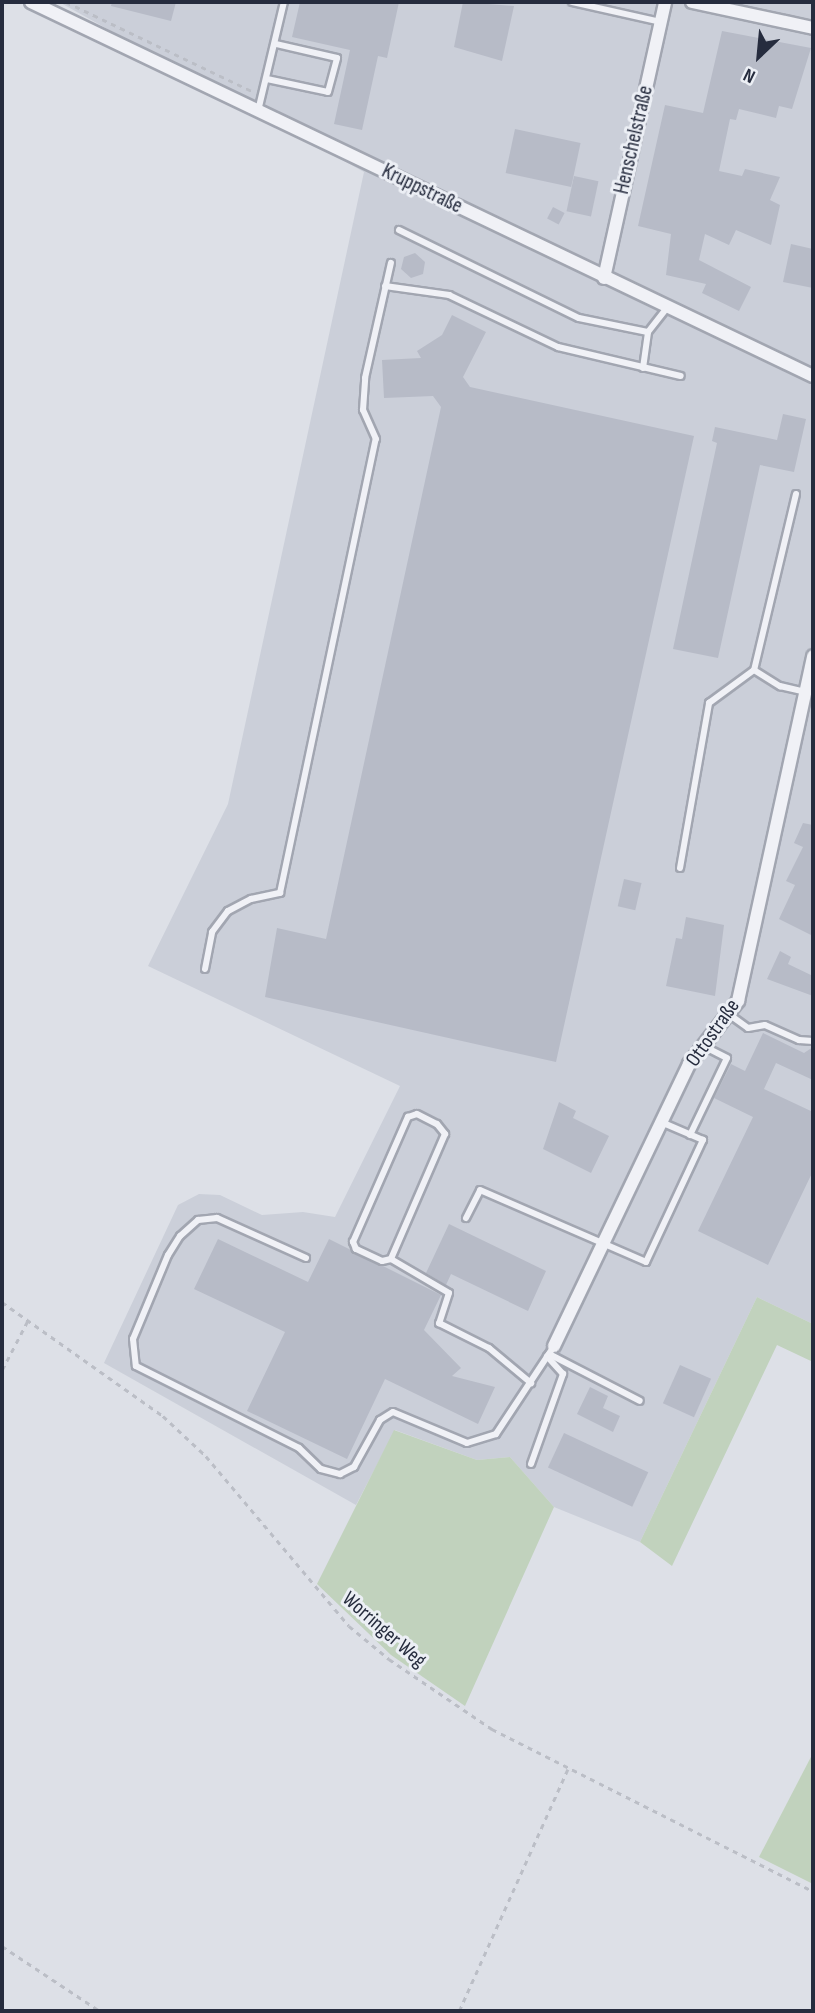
<!DOCTYPE html>
<html>
<head>
<meta charset="utf-8">
<style>
  body { margin:0 }
  #map { position:relative; width:815px; height:2013px; overflow:hidden; background:#dde0e7; font-family:"Sofia Sans Condensed",sans-serif }
  div>[style] { position:absolute }
  .built>* { inset:0; background:#cbcfd9 }
  .green>* { inset:0; background:#c1d2bd }
  .building>* { inset:0; background:#b7bbc7; transform-origin:0 0 }
  .path>* { height:2.5px; margin-top:-1.25px; transform-origin:0; background:repeating-linear-gradient(90deg,#bbbec6 0 5px,transparent 0 10px) }
  .roads { filter:drop-shadow(2px 0 #a2a6b1) drop-shadow(-2px 0 #a2a6b1) drop-shadow(0 2px #a2a6b1) drop-shadow(0 -2px #a2a6b1) }
  .service>* { height:6px; margin:-3px; padding:0 3px; transform-origin:3px; border-radius:3px; background:#f0f1f6 }
  .minor>* { height:12px; margin:-6px; padding:0 6px; transform-origin:6px; border-radius:6px; background:#f0f1f6 }
  span { translate:-50% -50%; white-space:nowrap; text-align:center; line-height:1.15; -webkit-text-stroke:6px #eceff5; paint-order:stroke }
  .street-label { font-size:21px; color:#262c3e }
  .frame { position:absolute; inset:0; border:4px solid #262c3e; pointer-events:none }
  .north { position:absolute; left:724px; top:21px; width:70px; height:70px; -webkit-text-stroke:5px #eceff5; paint-order:stroke; rotate:206deg; font-size:19px; font-weight:700; line-height:28px; text-align:center; color:#262c3e }
  .north::after { content:''; display:block; margin:auto; width:24px; height:32px; background:#262c3e; clip-path:polygon(50% 0,100% 100%,50% 72%,0 100%) }
</style>
</head>
<body>
<div id="map">
  <div class="built">
    <i style="clip-path:polygon(59px 2px,813px 2px,813px 1324px,757px 1297px,640px 1542px,554px 1507px,510px 1457px,477px 1460px,395px 1430px,356px 1505px,104px 1363px,178px 1205px,199px 1194px,220px 1195px,262px 1215px,303px 1212px,335px 1217px,400px 1086px,148px 966px,228px 804px,364px 172px)"></i>
  </div>
  <div class="green">
    <i style="clip-path:polygon(757px 1297px,813px 1324px,813px 1362px,777px 1345px,672px 1566px,640px 1542px)"></i>
    <i style="clip-path:polygon(394px 1430px,477px 1460px,510px 1457px,554px 1507px,465px 1706px,391px 1655px,317px 1584px)"></i>
    <i style="clip-path:polygon(813px 1753px,813px 1884px,759px 1857px)"></i>
  </div>
  <div class="building">
    <i style="clip-path:polygon(112px 2px,176px 2px,171px 21px,111px 6px)"></i>
    <i style="clip-path:polygon(300px 2px,399px 2px,387px 58px,378px 56px,362px 130px,334px 124px,350px 50px,292px 37px)"></i>
    <i style="clip-path:polygon(463px 2px,514px 6px,502px 61px,454px 47px)"></i>
    <i style="clip-path:polygon(722px 31px,811px 48px,792px 109px,779px 106px,776px 118px,739px 109px,736px 120px,730px 119px,719px 171px,742px 176px,745px 169px,780px 177px,770px 200px,780px 205px,771px 245px,736px 230px,729px 245px,705px 234px,699px 260px,751px 287px,739px 311px,702px 293px,706px 284px,666px 275px,671px 234px,638px 226px,665px 105px,703px 113px)"></i>
    <i style="left:515px;top:129px;width:67px;height:45px;rotate:12deg"></i>
    <i style="left:574px;top:176px;width:25px;height:36px;rotate:12deg"></i>
    <i style="left:553px;top:207px;width:13px;height:13px;rotate:27deg"></i>
    <i style="clip-path:polygon(791px 244px,813px 249px,813px 288px,783px 282px)"></i>
    <i style="clip-path:polygon(415px 253px,425px 262px,423px 274px,411px 278px,401px 269px,404px 257px)"></i>
    <i style="clip-path:polygon(452px 315px,486px 332px,463px 377px,470px 387px,694px 436px,556px 1062px,265px 997px,277px 928px,326px 939px,441px 407px,433px 396px,384px 398px,382px 360px,421px 358px,417px 351px,442px 335px)"></i>
    <i style="clip-path:polygon(783px 414px,806px 419px,794px 472px,760px 465px,718px 658px,673px 649px,717px 443px,712px 441px,715px 427px,777px 440px)"></i>
    <i style="clip-path:polygon(803px 823px,813px 825px,813px 936px,779px 919px,795px 885px,786px 881px,803px 847px,794px 843px)"></i>
    <i style="left:624px;top:879px;width:18px;height:28px;rotate:13deg"></i>
    <i style="clip-path:polygon(686px 917px,724px 925px,715px 996px,666px 986px,676px 938px,682px 939px)"></i>
    <i style="clip-path:polygon(780px 951px,791px 957px,788px 964px,813px 976px,813px 996px,767px 979px)"></i>
    <i style="clip-path:polygon(763px 1033px,804px 1053px,813px 1047px,813px 1080px,776px 1063px,764px 1089px,813px 1112px,813px 1171px,768px 1265px,698px 1231px,753px 1117px,714px 1098px,731px 1064px,745px 1071px)"></i>
    <i style="clip-path:polygon(559px 1102px,576px 1111px,573px 1118px,609px 1136px,591px 1173px,543px 1149px)"></i>
    <i style="clip-path:polygon(449px 1224px,546px 1271px,528px 1311px,451px 1274px,446px 1285px,426px 1273px)"></i>
    <i style="clip-path:polygon(218px 1239px,308px 1282px,329px 1239px,441px 1295px,424px 1330px,461px 1368px,452px 1376px,495px 1387px,478px 1424px,385px 1379px,347px 1459px,247px 1411px,285px 1332px,194px 1289px)"></i>
    <i style="left:680px;top:1365px;width:34px;height:42px;rotate:24deg"></i>
    <i style="clip-path:polygon(590px 1387px,608px 1396px,603px 1408px,620px 1416px,613px 1432px,577px 1414px)"></i>
    <i style="left:564px;top:1433px;width:93px;height:38px;rotate:25deg"></i>
  </div>
  <div class="path">
    <i style="left:66px;top:2px;width:206px;rotate:25.6deg"></i>
    <i style="left:2px;top:1302px;width:197px;rotate:35.3deg"></i>
    <i style="left:163px;top:1416px;width:59px;rotate:42.9deg"></i>
    <i style="left:206px;top:1456px;width:222px;rotate:49.9deg"></i>
    <i style="left:349px;top:1626px;width:52px;rotate:39.5deg"></i>
    <i style="left:389px;top:1659px;width:125px;rotate:34.2deg"></i>
    <i style="left:492px;top:1729px;width:360px;rotate:26.8deg"></i>
    <i style="left:2px;top:1370px;width:56px;rotate:-62.5deg"></i>
    <i style="left:2px;top:1946px;width:118px;rotate:33.6deg"></i>
    <i style="left:459px;top:2011px;width:265px;rotate:-65.8deg"></i>
  </div>
  <div class="roads">
    <div class="service">
      <i style="left:572px;top:2px;width:91px;rotate:12.7deg"></i>
      <i style="left:267px;top:79px;width:62px;rotate:12deg"></i>
      <i style="left:328px;top:92px;width:35px;rotate:-75deg"></i>
      <i style="left:337px;top:58px;width:63px;rotate:-167.1deg"></i>
      <i style="left:258px;top:111px;width:112px;rotate:-76.6deg"></i>
      <i style="left:399px;top:230px;width:200px;rotate:26.1deg"></i>
      <i style="left:579px;top:318px;width:70px;rotate:11.5deg"></i>
      <i style="left:648px;top:332px;width:31px;rotate:-52deg"></i>
      <i style="left:385px;top:286px;width:65px;rotate:8deg"></i>
      <i style="left:449px;top:295px;width:121px;rotate:25.5deg"></i>
      <i style="left:558px;top:347px;width:126px;rotate:13.3deg"></i>
      <i style="left:643px;top:368px;width:36px;rotate:-82deg"></i>
      <i style="left:796px;top:494px;width:181px;rotate:103.4deg"></i>
      <i style="left:754px;top:670px;width:31px;rotate:32deg"></i>
      <i style="left:780px;top:686px;width:27px;rotate:13deg"></i>
      <i style="left:680px;top:868px;width:168px;rotate:-80deg"></i>
      <i style="left:709px;top:703px;width:56px;rotate:-36.3deg"></i>
      <i style="left:205px;top:969px;width:38px;rotate:-79deg"></i>
      <i style="left:212px;top:932px;width:26px;rotate:-53deg"></i>
      <i style="left:228px;top:911px;width:26px;rotate:-28deg"></i>
      <i style="left:251px;top:899px;width:30px;rotate:-12deg"></i>
      <i style="left:280px;top:893px;width:464px;rotate:-78.1deg"></i>
      <i style="left:376px;top:439px;width:32px;rotate:-114deg"></i>
      <i style="left:363px;top:410px;width:32px;rotate:-86deg"></i>
      <i style="left:365px;top:378px;width:118px;rotate:-77.3deg"></i>
      <i style="left:730px;top:1015px;width:22px;rotate:36deg"></i>
      <i style="left:748px;top:1028px;width:17px;rotate:-10deg"></i>
      <i style="left:765px;top:1025px;width:37px;rotate:24deg"></i>
      <i style="left:799px;top:1040px;width:14px;rotate:4deg"></i>
      <i style="left:690px;top:1135px;width:85px;rotate:-64.3deg"></i>
      <i style="left:727px;top:1058px;width:29px;rotate:-153deg"></i>
      <i style="left:466px;top:1218px;width:31px;rotate:-63deg"></i>
      <i style="left:480px;top:1190px;width:181px;rotate:23.4deg"></i>
      <i style="left:646px;top:1262px;width:135px;rotate:-65deg"></i>
      <i style="left:703px;top:1140px;width:46px;rotate:-156.8deg"></i>
      <i style="left:306px;top:1258px;width:98px;rotate:-155.8deg"></i>
      <i style="left:217px;top:1218px;width:19px;rotate:174deg"></i>
      <i style="left:198px;top:1220px;width:24px;rotate:138deg"></i>
      <i style="left:180px;top:1236px;width:22px;rotate:122deg"></i>
      <i style="left:168px;top:1255px;width:91px;rotate:112.6deg"></i>
      <i style="left:133px;top:1339px;width:27px;rotate:84deg"></i>
      <i style="left:136px;top:1366px;width:182px;rotate:26.7deg"></i>
      <i style="left:299px;top:1448px;width:30px;rotate:44deg"></i>
      <i style="left:321px;top:1469px;width:20px;rotate:15deg"></i>
      <i style="left:340px;top:1474px;width:16px;rotate:-27deg"></i>
      <i style="left:354px;top:1467px;width:54px;rotate:-61deg"></i>
      <i style="left:380px;top:1420px;width:15px;rotate:-32deg"></i>
      <i style="left:393px;top:1412px;width:80px;rotate:22.7deg"></i>
      <i style="left:467px;top:1443px;width:30px;rotate:-17deg"></i>
      <i style="left:496px;top:1434px;width:105px;rotate:-56.6deg"></i>
      <i style="left:391px;top:1259px;width:9px;rotate:167deg"></i>
      <i style="left:382px;top:1261px;width:29px;rotate:-155deg"></i>
      <i style="left:356px;top:1249px;width:8px;rotate:-113deg"></i>
      <i style="left:353px;top:1242px;width:137px;rotate:-66.3deg"></i>
      <i style="left:408px;top:1117px;width:9px;rotate:-18deg"></i>
      <i style="left:417px;top:1114px;width:22px;rotate:27deg"></i>
      <i style="left:437px;top:1124px;width:13px;rotate:51deg"></i>
      <i style="left:445px;top:1134px;width:136px;rotate:113.4deg"></i>
      <i style="left:391px;top:1259px;width:67px;rotate:30.4deg"></i>
      <i style="left:449px;top:1293px;width:32px;rotate:108deg"></i>
      <i style="left:439px;top:1323px;width:56px;rotate:26.6deg"></i>
      <i style="left:489px;top:1348px;width:55px;rotate:39.8deg"></i>
      <i style="left:549px;top:1354px;width:102px;rotate:27.3deg"></i>
      <i style="left:531px;top:1464px;width:96px;rotate:-70.4deg"></i>
      <i style="left:563px;top:1374px;width:24px;rotate:-132deg"></i>
    </div>
    <div class="minor">
      <i style="left:31px;top:2px;width:867px;rotate:25.56deg"></i>
      <i style="left:692px;top:2px;width:124px;rotate:12.1deg"></i>
      <i style="left:604px;top:278px;width:283px;rotate:-77.5deg"></i>
      <i style="left:554px;top:1346px;width:313px;rotate:-64.4deg"></i>
      <i style="left:689px;top:1064px;width:80px;rotate:-52.1deg"></i>
      <i style="left:738px;top:1001px;width:353px;rotate:-77.7deg"></i>
    </div>
  </div>
  <div class="street-label">
    <span style="left:634px;top:140px;rotate:-77deg">Henschelstraße</span>
    <span style="left:422px;top:189px;rotate:26deg">Kruppstraße</span>
    <span style="left:713px;top:1033px;rotate:-55deg">Ottostraße</span>
    <span style="left:384px;top:1630px;rotate:41deg">Worringer Weg</span>
  </div>
  <div class="frame"></div>
  <div class="north">N</div>
</div>
</body>
</html>
